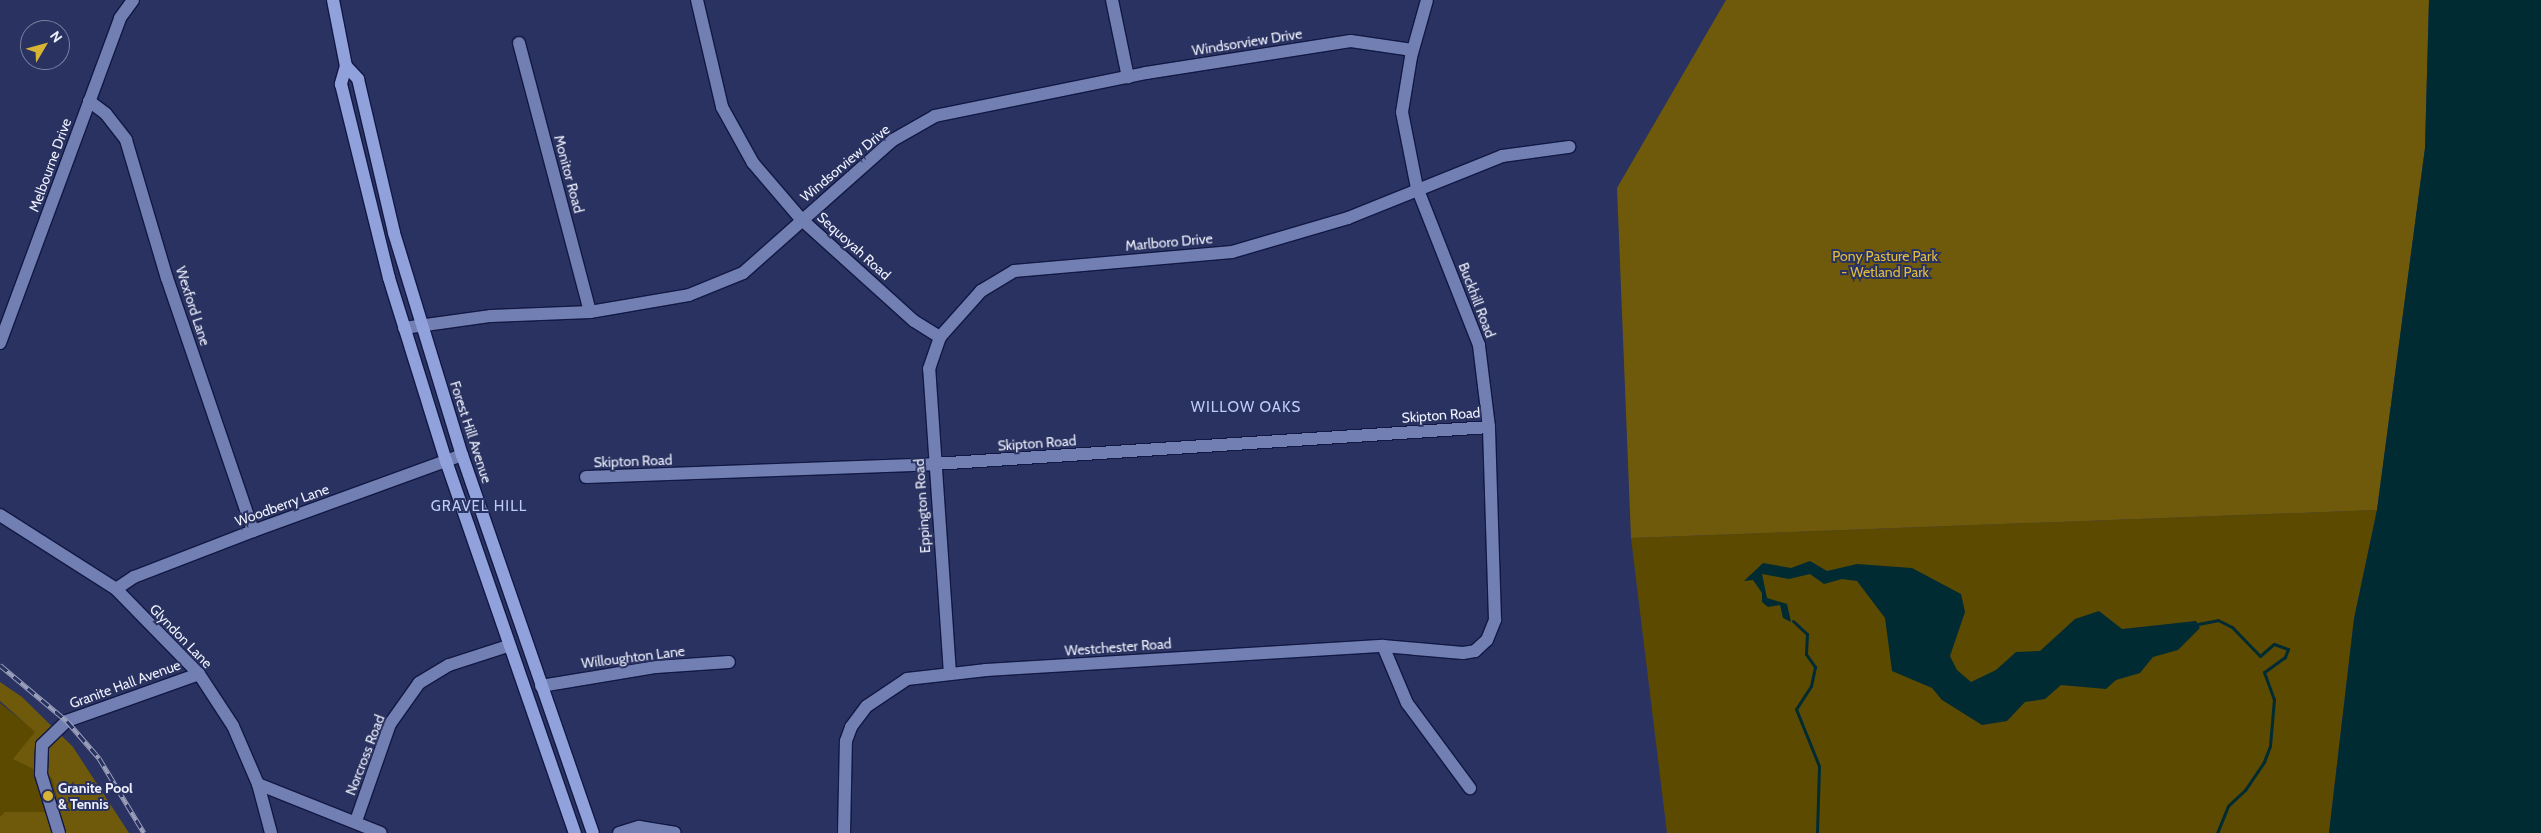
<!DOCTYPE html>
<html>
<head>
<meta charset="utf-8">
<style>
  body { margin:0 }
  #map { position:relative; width:2541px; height:833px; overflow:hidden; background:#293260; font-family:Cabin,sans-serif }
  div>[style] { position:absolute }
  .green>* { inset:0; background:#5c4a01 }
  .forest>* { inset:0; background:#6f5a0c }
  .water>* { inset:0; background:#002b33 }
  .stream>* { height:3px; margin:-1.5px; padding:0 1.5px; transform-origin:1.5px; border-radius:1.5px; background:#002b33 }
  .roads { filter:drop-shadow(1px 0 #121843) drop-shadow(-1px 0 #121843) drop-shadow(0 1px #121843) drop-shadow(0 -1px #121843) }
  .minor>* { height:12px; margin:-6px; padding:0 6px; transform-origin:6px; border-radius:6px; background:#727fb3 }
  .major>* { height:12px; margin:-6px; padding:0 6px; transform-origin:6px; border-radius:6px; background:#91a1db }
  .rail>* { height:5px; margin-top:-2.5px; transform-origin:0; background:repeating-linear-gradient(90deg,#293260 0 9px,#9a9fba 0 18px); box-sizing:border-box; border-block:1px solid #9a9fba }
  .dots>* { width:14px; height:14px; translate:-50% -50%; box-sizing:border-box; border:2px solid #293260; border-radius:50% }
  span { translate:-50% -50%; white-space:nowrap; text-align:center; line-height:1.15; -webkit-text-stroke:4px #293260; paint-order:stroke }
  .street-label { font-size:14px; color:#eef1fd }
  .park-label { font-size:14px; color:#e1bc3c }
  .poi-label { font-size:14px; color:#eef1fd; font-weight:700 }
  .left { translate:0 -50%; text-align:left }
  .neighbourhood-label { font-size:15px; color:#becbf8; letter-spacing:1px }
  .north { position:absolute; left:20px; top:20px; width:50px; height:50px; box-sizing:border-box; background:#293260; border:1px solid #787e9f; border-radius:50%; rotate:53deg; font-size:14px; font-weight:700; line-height:20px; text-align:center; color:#eef1fd }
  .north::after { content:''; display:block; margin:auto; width:18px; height:22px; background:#d8b434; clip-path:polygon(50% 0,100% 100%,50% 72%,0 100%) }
</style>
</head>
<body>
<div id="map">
  <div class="green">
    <i style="clip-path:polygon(2377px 510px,2354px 619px,2329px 833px,1667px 833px,1631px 538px)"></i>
    <i style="clip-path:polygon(0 703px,71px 760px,119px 833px,0 833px)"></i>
  </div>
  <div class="forest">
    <i style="clip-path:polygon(1726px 0,2429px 0,2425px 148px,2377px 510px,1631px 538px,1617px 188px)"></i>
    <i style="clip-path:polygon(0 682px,22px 697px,73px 747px,129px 833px,0 833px,0 817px,5px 812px,61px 812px,52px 778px,13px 759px,35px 732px,0 701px)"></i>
  </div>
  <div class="water">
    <i style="clip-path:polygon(2429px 0,2541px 0,2541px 833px,2329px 833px,2354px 619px,2377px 510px,2425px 148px)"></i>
    <i style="clip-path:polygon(1810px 561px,1827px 571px,1857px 564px,1912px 568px,1961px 594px,1965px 612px,1950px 656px,1957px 670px,1971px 682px,1996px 670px,2016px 652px,2040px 651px,2075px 619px,2099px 611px,2122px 629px,2196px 621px,2200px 628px,2178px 650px,2153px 657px,2140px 673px,2116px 680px,2106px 689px,2061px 685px,2045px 699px,2025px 702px,2007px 721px,1982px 725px,1942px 700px,1932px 688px,1892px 671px,1885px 618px,1857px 581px,1842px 579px,1824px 584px,1810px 574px,1789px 579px,1762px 574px,1767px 598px,1787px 604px,1791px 622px,1783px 618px,1780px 605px,1768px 607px,1762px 602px,1762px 593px,1753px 580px,1744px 581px,1763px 563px,1791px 568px)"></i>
  </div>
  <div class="stream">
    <i style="left:1793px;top:621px;width:19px;rotate:43deg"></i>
    <i style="left:1807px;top:634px;width:20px;rotate:93deg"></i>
    <i style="left:1806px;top:654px;width:16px;rotate:55deg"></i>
    <i style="left:1815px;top:667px;width:19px;rotate:102deg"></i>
    <i style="left:1811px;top:686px;width:27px;rotate:123deg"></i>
    <i style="left:1796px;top:709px;width:61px;rotate:68deg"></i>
    <i style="left:1819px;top:766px;width:67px;rotate:91.7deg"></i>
    <i style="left:2198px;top:624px;width:20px;rotate:-11deg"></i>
    <i style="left:2218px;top:620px;width:16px;rotate:27deg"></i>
    <i style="left:2232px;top:627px;width:40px;rotate:46deg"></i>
    <i style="left:2260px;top:656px;width:18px;rotate:-41deg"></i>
    <i style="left:2274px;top:644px;width:15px;rotate:20deg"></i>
    <i style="left:2288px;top:649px;width:9px;rotate:111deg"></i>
    <i style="left:2285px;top:657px;width:26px;rotate:144deg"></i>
    <i style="left:2264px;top:672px;width:29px;rotate:70deg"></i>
    <i style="left:2274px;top:699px;width:47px;rotate:94.9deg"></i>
    <i style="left:2270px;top:746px;width:17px;rotate:111deg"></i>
    <i style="left:2264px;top:762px;width:34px;rotate:124deg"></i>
    <i style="left:2245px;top:790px;width:23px;rotate:137deg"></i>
    <i style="left:2228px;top:806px;width:29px;rotate:112deg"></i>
  </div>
  <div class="roads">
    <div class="minor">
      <i style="left:697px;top:0;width:110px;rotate:76.8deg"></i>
      <i style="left:722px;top:107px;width:64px;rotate:61deg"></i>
      <i style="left:753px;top:163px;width:74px;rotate:49.4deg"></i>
      <i style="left:801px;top:219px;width:152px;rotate:42.1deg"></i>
      <i style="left:914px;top:321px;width:31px;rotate:32deg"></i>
      <i style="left:1112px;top:0;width:79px;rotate:78.3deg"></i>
      <i style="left:519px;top:43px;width:278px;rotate:75.2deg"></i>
      <i style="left:89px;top:101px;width:21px;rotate:37deg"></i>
      <i style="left:106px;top:114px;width:33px;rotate:52deg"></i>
      <i style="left:126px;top:140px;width:144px;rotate:73.5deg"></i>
      <i style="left:167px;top:278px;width:267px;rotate:71.2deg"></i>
      <i style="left:404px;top:328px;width:88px;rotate:-7.9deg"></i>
      <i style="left:491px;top:316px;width:99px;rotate:-2.3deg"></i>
      <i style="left:590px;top:312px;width:100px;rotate:-9.7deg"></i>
      <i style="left:689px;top:295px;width:58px;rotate:-22.2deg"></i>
      <i style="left:743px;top:273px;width:200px;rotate:-41.6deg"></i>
      <i style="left:893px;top:140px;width:48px;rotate:-29.7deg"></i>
      <i style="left:935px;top:116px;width:215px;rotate:-11.5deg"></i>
      <i style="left:1146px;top:73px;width:207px;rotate:-8.9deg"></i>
      <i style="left:1351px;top:41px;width:62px;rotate:8.4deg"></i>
      <i style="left:0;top:343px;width:346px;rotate:-69.7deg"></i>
      <i style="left:120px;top:18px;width:22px;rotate:-54deg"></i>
      <i style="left:586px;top:477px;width:348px;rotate:-2.1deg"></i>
      <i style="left:934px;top:464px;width:556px;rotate:-3.81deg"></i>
      <i style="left:0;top:515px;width:138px;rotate:32.5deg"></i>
      <i style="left:116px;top:589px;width:119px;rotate:45.7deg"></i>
      <i style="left:199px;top:674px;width:62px;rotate:56.8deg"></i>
      <i style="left:233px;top:726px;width:63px;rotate:66.7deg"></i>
      <i style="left:258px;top:784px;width:51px;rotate:75.1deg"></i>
      <i style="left:116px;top:589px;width:22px;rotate:-34deg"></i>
      <i style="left:134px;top:577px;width:128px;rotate:-21.1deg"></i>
      <i style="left:253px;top:531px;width:222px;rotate:-20deg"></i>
      <i style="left:1383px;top:646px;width:62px;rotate:67.2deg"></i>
      <i style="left:1407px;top:703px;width:106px;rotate:53.5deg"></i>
      <i style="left:950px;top:674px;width:306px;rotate:-93.9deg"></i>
      <i style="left:929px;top:369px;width:34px;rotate:-71deg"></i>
      <i style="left:940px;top:337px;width:62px;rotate:-48.3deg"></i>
      <i style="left:981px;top:291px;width:39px;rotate:-31deg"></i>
      <i style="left:1014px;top:271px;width:219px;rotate:-5deg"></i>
      <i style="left:1232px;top:252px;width:121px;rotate:-16.3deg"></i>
      <i style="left:1348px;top:218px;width:166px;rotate:-21.9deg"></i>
      <i style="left:1502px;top:156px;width:68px;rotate:-7.7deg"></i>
      <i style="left:541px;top:686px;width:117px;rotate:-9.4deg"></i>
      <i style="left:656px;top:667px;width:73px;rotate:-3.9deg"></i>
      <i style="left:258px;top:784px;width:132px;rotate:21.7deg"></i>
      <i style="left:356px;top:821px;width:103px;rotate:-70.7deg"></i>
      <i style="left:390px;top:724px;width:50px;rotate:-54.7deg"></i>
      <i style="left:419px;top:683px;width:35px;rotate:-31deg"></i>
      <i style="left:449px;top:665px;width:62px;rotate:-17.9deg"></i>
      <i style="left:59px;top:833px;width:62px;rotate:-107deg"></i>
      <i style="left:41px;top:774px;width:29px;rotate:-88deg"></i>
      <i style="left:42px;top:745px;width:35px;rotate:-44deg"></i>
      <i style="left:67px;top:721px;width:140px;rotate:-19.6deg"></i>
      <i style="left:619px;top:833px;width:21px;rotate:-17deg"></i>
      <i style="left:639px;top:827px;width:36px;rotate:9deg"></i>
      <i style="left:844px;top:833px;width:92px;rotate:-88.8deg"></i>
      <i style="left:846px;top:741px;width:15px;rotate:-70deg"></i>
      <i style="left:851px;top:727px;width:26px;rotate:-53deg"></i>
      <i style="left:867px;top:706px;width:48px;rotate:-34deg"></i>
      <i style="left:907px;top:679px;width:80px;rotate:-6.5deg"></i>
      <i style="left:986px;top:670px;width:398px;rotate:-3.5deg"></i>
      <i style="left:1383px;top:646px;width:80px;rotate:5deg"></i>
      <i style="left:1463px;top:653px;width:12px;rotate:-9deg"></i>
      <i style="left:1475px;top:651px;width:16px;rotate:-43deg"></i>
      <i style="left:1487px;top:640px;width:22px;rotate:-68deg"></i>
      <i style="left:1495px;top:620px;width:193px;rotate:-91.8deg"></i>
      <i style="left:1489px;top:427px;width:83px;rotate:-97deg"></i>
      <i style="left:1479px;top:345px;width:169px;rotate:-111.5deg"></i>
      <i style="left:1417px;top:188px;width:77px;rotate:-101.2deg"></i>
      <i style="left:1402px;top:112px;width:56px;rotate:-80.7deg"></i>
      <i style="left:1411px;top:57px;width:59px;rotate:-74.3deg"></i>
    </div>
    <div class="major">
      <i style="left:333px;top:0;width:67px;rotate:78.9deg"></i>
      <i style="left:346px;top:66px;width:19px;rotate:106deg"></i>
      <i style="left:341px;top:84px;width:200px;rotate:76.1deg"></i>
      <i style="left:389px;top:278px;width:192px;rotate:72.7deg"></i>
      <i style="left:446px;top:461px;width:394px;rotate:70.9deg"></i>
      <i style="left:346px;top:66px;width:18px;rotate:47deg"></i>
      <i style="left:358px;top:79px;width:158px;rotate:76.8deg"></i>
      <i style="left:394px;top:233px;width:232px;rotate:73deg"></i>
      <i style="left:462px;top:455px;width:400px;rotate:70.9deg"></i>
    </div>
  </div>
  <div class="rail">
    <i style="left:0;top:665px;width:87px;rotate:39.9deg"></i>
    <i style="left:67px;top:721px;width:49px;rotate:49.1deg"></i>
    <i style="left:99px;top:758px;width:87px;rotate:59deg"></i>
  </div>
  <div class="dots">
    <i style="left:48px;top:796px;background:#d8b434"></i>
  </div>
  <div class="street-label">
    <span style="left:1247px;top:42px;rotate:-9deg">Windsorview Drive</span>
    <span style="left:845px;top:163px;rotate:-40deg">Windsorview Drive</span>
    <span style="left:50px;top:165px;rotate:-70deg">Melbourne Drive</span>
    <span style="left:569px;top:174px;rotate:75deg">Monitor Road</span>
    <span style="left:1169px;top:242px;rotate:-5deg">Marlboro Drive</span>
    <span style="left:854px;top:246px;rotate:42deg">Sequoyah Road</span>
    <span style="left:1477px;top:300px;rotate:69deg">Buckhill Road</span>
    <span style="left:193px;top:306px;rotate:72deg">Wexford Lane</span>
    <span style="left:1441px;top:415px;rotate:-4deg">Skipton Road</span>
    <span style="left:471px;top:432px;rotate:72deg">Forest Hill Avenue</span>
    <span style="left:1037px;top:443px;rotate:-4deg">Skipton Road</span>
    <span style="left:633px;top:461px;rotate:-2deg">Skipton Road</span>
    <span style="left:282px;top:505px;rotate:-20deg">Woodberry Lane</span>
    <span style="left:922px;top:506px;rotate:-94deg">Eppington Road</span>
    <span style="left:181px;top:636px;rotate:46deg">Glyndon Lane</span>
    <span style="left:1118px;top:647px;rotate:-4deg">Westchester Road</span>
    <span style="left:633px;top:657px;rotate:-7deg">Willoughton Lane</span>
    <span style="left:125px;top:684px;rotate:-20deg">Granite Hall Avenue</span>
    <span style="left:365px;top:755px;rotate:-69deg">Norcross Road</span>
  </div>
  <div class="park-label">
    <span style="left:1885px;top:264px">Pony Pasture Park<br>- Wetland Park</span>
  </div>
  <div class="poi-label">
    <span class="left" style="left:58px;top:796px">Granite Pool<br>&amp; Tennis</span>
  </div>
  <div class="neighbourhood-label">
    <span style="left:1246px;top:408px">WILLOW OAKS</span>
    <span style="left:479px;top:507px">GRAVEL HILL</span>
  </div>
  <div class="north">N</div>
</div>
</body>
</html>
